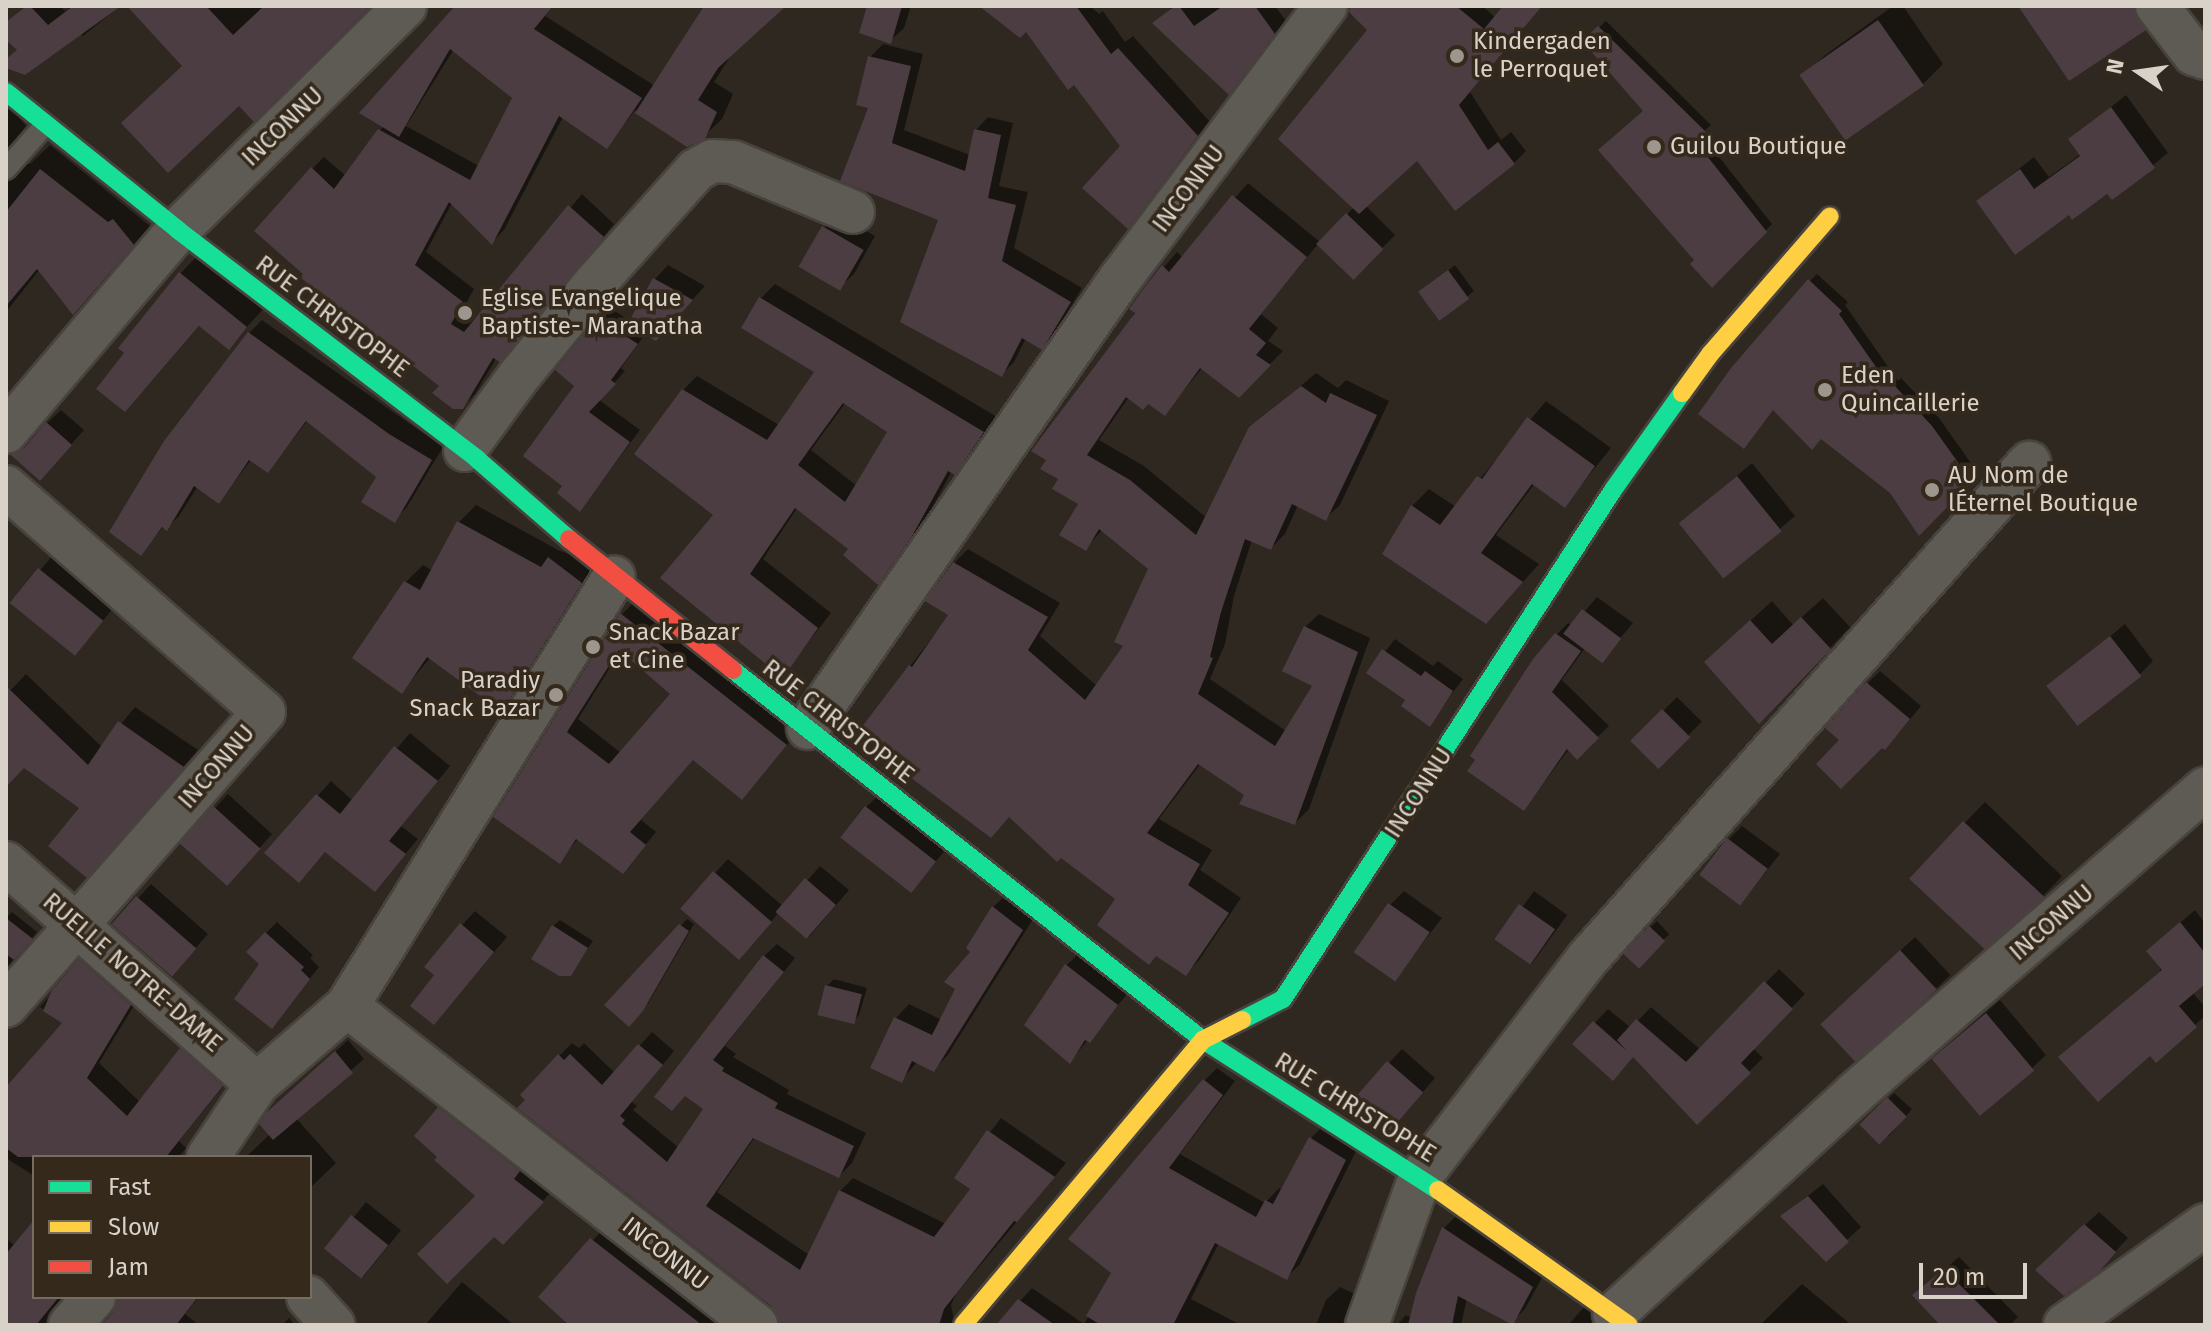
<!DOCTYPE html>
<html>
<head>
<meta charset="utf-8">
<style>
  body { margin:0 }
  #map { position:relative; width:2211px; height:1331px; overflow:hidden; background:#2e2821; font-family:"Fira Sans",sans-serif }
  div>[style] { position:absolute }
  .shadow>* { inset:0; background:#0007; transform-origin:0 0 }
  .building>* { inset:0; background:#4c3d43; transform-origin:0 0 }
  .roads { filter:drop-shadow(2px 0 #48433d) drop-shadow(-2px 0 #48433d) drop-shadow(0 2px #48433d) drop-shadow(0 -2px #48433d) }
  .lane>* { height:20px; margin:-10px; padding:0 10px; transform-origin:10px; border-radius:10px; background:#5e5a54 }
  .street>* { height:42px; margin:-21px; padding:0 21px; transform-origin:21px; border-radius:21px; background:#5e5a54 }
  .fast>* { height:18px; margin:-9px; padding:0 9px; transform-origin:9px; border-radius:9px; background:#16e098 }
  .slow>* { height:18px; margin:-9px; padding:0 9px; transform-origin:9px; border-radius:9px; background:#ffcf43 }
  .jam>* { height:18px; margin:-9px; padding:0 9px; transform-origin:9px; border-radius:9px; background:#f24e42 }
  .dots>* { width:22px; height:22px; translate:-50% -50%; box-sizing:border-box; border:4px solid #34291b; border-radius:50% }
  span { translate:-50% -50%; white-space:nowrap; text-align:center; line-height:1.15; -webkit-text-stroke:7px #34291b; paint-order:stroke }
  .poi-label { font-size:24px; color:#d8d2c9 }
  .left { translate:0 -50%; text-align:left }
  .right { translate:-100% -50%; text-align:right }
  .street-label { font-size:24px; color:#d8d2c9 }
  .frame { position:absolute; inset:0; border:8px solid #d8d2c9; pointer-events:none }
  .legend { position:absolute; left:32px; top:1155px; width:280px; height:144px; box-sizing:border-box; background:#34291b; border:2px solid #766d61; margin:0; padding:10px 14px; list-style:none; font-size:24px; color:#d8d2c9 }
  .legend li { display:flex; align-items:center; gap:16px; height:40px }
  .legend b { width:40px; border:2px solid #766d61 }
  .north { position:absolute; left:2099px; top:32px; width:80px; height:80px; -webkit-text-stroke:6px #34291b; paint-order:stroke; rotate:283deg; font-size:22px; font-weight:700; line-height:32px; text-align:center; color:#d8d2c9 }
  .north::after { content:''; display:block; margin:auto; width:28px; height:36px; background:#d8d2c9; clip-path:polygon(50% 0,100% 100%,50% 72%,0 100%) }
  .scale { position:absolute; left:1919px; top:1263px; width:108px; height:36px; box-sizing:border-box; border:4px solid #d8d2c9; border-top:0; padding-left:10px; font-size:24px; line-height:28px; white-space:nowrap; color:#d8d2c9; -webkit-text-stroke:6px #34291b; paint-order:stroke }
</style>
</head>
<body>
<div id="map">
  <div class="shadow">
    <i style="clip-path:polygon(25px 6px,60px 6px,65px 11px,72px 6px,120px 6px,83px 36px,81px 33px,6px 63px,18px 49px,6px 37px,6px 23px)"></i>
    <i style="clip-path:polygon(130px 6px,368px 6px,239px 103px,184px 65px)"></i>
    <i style="clip-path:polygon(evenodd,457px 6px,553px 6px,545px 16px,655px 86px,704px 6px,783px 6px,733px 52px,714px 82px,733px 94px,722px 119px,703px 137px,687px 145px,635px 110px,607px 147px,563px 117px,504px 230px,492px 242px,452px 203px,426px 252px,474px 289px,462px 311px,477px 320px,582px 194px,614px 224px,512px 347px,497px 357px,475px 394px,462px 407px,441px 386px,312px 169px,324px 157px,346px 176px,384px 125px,457px 6px,454px 49px,515px 97px,479px 166px,406px 126px,454px 49px)"></i>
    <i style="clip-path:polygon(869px 6px,911px 6px,904px 28px,890px 41px)"></i>
    <i style="clip-path:polygon(982px 6px,1090px 6px,1099px 14px,1103px 11px,1125px 42px,1133px 36px,1210px 122px,1128px 226px,1122px 146px,1075px 82px,1027px 29px)"></i>
    <i style="clip-path:polygon(1174px 6px,1275px 6px,1286px 21px,1229px 92px,1155px 23px)"></i>
    <i style="clip-path:polygon(1352px 6px,1482px 6px,1496px 18px,1505px 6px,1541px 6px,1470px 92px,1501px 140px,1511px 132px,1526px 151px,1514px 163px,1417px 158px,1365px 205px,1395px 235px,1353px 278px,1318px 244px,1261px 314px,1278px 328px,1268px 341px,1283px 351px,1239px 395px,1203px 367px,1165px 413px,1149px 402px,1129px 397px,1099px 440px,1144px 466px,1207px 518px,1251px 428px,1316px 373px,1338px 388px,1346px 380px,1389px 401px,1340px 505px,1326px 518px,1298px 505px,1285px 534px,1271px 548px,1252px 540px,1234px 596px,1225px 644px,1210px 679px,1286px 731px,1315px 685px,1305px 627px,1319px 614px,1370px 638px,1309px 809px,1295px 823px,1201px 763px,1159px 819px,1212px 850px,1200px 870px,1241px 898px,1199px 960px,1186px 974px,1118px 898px,1010px 815px,908px 760px,910px 666px,951px 614px,954px 563px,968px 549px,1060px 603px,1040px 636px,1097px 686px,1126px 646px,1150px 568px,1103px 529px,1086px 548px,1081px 503px,1055px 488px,1145px 289px,1177px 252px,1183px 258px,1248px 183px,1320px 242px,1354px 207px,1370px 30px)"></i>
    <i style="clip-path:polygon(1893px 6px,1903px 6px,1943px 64px,1923px 84px,1803px 77px,1824px 56px)"></i>
    <i style="clip-path:polygon(1606px 21px,1711px 125px,1701px 134px,1772px 224px,1713px 285px,1697px 260px,1645px 111px,1584px 41px)"></i>
    <i style="clip-path:polygon(883px 44px,923px 54px,904px 130px,970px 155px,976px 130px,988px 117px,1013px 123px,999px 186px,1028px 192px,1014px 248px,1082px 288px,1054px 334px,1041px 347px,1026px 338px,1014px 362px,1001px 375px,941px 219px,843px 180px,870px 106px,870px 57px)"></i>
    <i style="clip-path:polygon(2126px 95px,2168px 153px,2112px 198px,2108px 191px,2069px 212px,1978px 201px,2034px 157px,2049px 177px,2081px 154px,2070px 140px)"></i>
    <i style="clip-path:polygon(6px 101px,26px 126px,10px 146px,16px 162px,30px 164px,50px 145px,150px 226px,74px 312px,40px 269px,6px 312px)"></i>
    <i style="clip-path:polygon(838px 214px,875px 236px,854px 274px,840px 287px,824px 228px)"></i>
    <i style="clip-path:polygon(199px 254px,265px 307px,229px 347px,201px 324px,144px 390px,180px 274px)"></i>
    <i style="clip-path:polygon(668px 265px,705px 286px,669px 325px,646px 333px,621px 368px,625px 371px,599px 400px,640px 430px,580px 510px,565px 486px,577px 386px,599px 319px,610px 308px,632px 322px,655px 279px)"></i>
    <i style="clip-path:polygon(1455px 265px,1474px 291px,1441px 318px,1428px 287px)"></i>
    <i style="clip-path:polygon(1817px 274px,1848px 302px,1845px 305px,1898px 381px,1901px 378px,1939px 418px,1978px 473px,1920px 533px,1891px 492px,1821px 437px,1774px 408px,1810px 281px)"></i>
    <i style="clip-path:polygon(evenodd,775px 284px,997px 417px,969px 458px,952px 471px,925px 521px,878px 582px,851px 549px,798px 507px,763px 559px,831px 613px,783px 675px,716px 515px,683px 390px,697px 376px,779px 425px,816px 371px,743px 328px,761px 298px,775px 284px,846px 402px,889px 432px,857px 486px,811px 450px,846px 402px)"></i>
    <i style="clip-path:polygon(262px 320px,443px 447px,407px 507px,394px 520px,379px 477px,308px 420px,268px 471px,252px 459px,219px 501px,198px 486px,179px 516px,167px 528px,164px 526px,141px 553px,249px 333px)"></i>
    <i style="clip-path:polygon(1546px 401px,1611px 448px,1565px 505px,1535px 483px,1496px 535px,1539px 564px,1503px 604px,1412px 506px,1429px 489px,1456px 507px)"></i>
    <i style="clip-path:polygon(61px 410px,84px 430px,53px 465px,13px 455px)"></i>
    <i style="clip-path:polygon(1752px 463px,1795px 516px,1724px 577px,1695px 511px)"></i>
    <i style="clip-path:polygon(476px 505px,558px 550px,598px 565px,519px 692px,502px 709px,431px 657px,402px 691px,406px 582px,423px 565px,433px 571px,459px 522px)"></i>
    <i style="clip-path:polygon(53px 555px,115px 606px,88px 639px,13px 602px)"></i>
    <i style="clip-path:polygon(1597px 597px,1633px 623px,1602px 660px,1585px 648px,1562px 680px,1609px 726px,1577px 757px,1569px 749px,1524px 809px,1535px 660px,1557px 634px,1568px 623px,1572px 626px)"></i>
    <i style="clip-path:polygon(1823px 598px,1850px 627px,1780px 700px,1727px 642px,1772px 601px,1793px 625px)"></i>
    <i style="clip-path:polygon(evenodd,633px 603px,798px 732px,754px 785px,694px 758px,640px 819px,656px 832px,623px 872px,579px 838px,559px 861px,495px 817px,621px 615px,633px 603px,621px 650px,673px 693px,621px 753px,578px 719px,621px 650px)"></i>
    <i style="clip-path:polygon(2125px 624px,2153px 661px,2139px 675px,2049px 687px)"></i>
    <i style="clip-path:polygon(1395px 639px,1433px 666px,1438px 661px,1463px 679px,1429px 724px,1408px 700px,1369px 672px)"></i>
    <i style="clip-path:polygon(1880px 671px,1921px 706px,1897px 735px,1842px 740px,1868px 683px)"></i>
    <i style="clip-path:polygon(26px 674px,102px 747px,135px 707px,198px 750px,103px 859px,82px 807px,24px 766px,6px 785px,6px 695px)"></i>
    <i style="left:1677px;top:697px;width:35px;height:62px;rotate:45deg"></i>
    <i style="clip-path:polygon(410px 733px,450px 766px,401px 826px,418px 839px,375px 890px,326px 851px,312px 867px,267px 853px,331px 781px,353px 801px)"></i>
    <i style="clip-path:polygon(228px 794px,272px 834px,240px 870px,215px 808px)"></i>
    <i style="clip-path:polygon(880px 794px,948px 847px,920px 880px,866px 807px)"></i>
    <i style="left:1985px;top:802px;width:107px;height:30px;rotate:44deg"></i>
    <i style="clip-path:polygon(1742px 826px,1780px 854px,1741px 903px,1729px 839px)"></i>
    <i style="clip-path:polygon(728px 859px,784px 907px,820px 866px,849px 890px,809px 937px,779px 912px,754px 943px,715px 873px)"></i>
    <i style="clip-path:polygon(151px 884px,208px 934px,185px 960px,114px 924px)"></i>
    <i style="clip-path:polygon(1404px 891px,1442px 918px,1395px 979px,1390px 905px)"></i>
    <i style="left:1534px;top:891px;width:41px;height:60px;rotate:36deg"></i>
    <i style="clip-path:polygon(1007px 894px,1035px 916px,947px 1056px,933px 1070px,917px 1062px,901px 1081px,896px 1018px,909px 1004px,942px 1020px,973px 952px,968px 948px,993px 907px)"></i>
    <i style="clip-path:polygon(2195px 910px,2205px 923px,2205px 981px,2192px 992px,2205px 1007px,2205px 1016px,2156px 1060px,2162px 938px)"></i>
    <i style="clip-path:polygon(475px 911px,507px 937px,434px 1022px,437px 975px,462px 925px)"></i>
    <i style="clip-path:polygon(12px 912px,37px 932px,6px 968px,6px 918px)"></i>
    <i style="clip-path:polygon(687px 919px,694px 924px,649px 1002px,636px 1018px,607px 1005px)"></i>
    <i style="clip-path:polygon(560px 920px,593px 941px,570px 974px,553px 926px)"></i>
    <i style="left:1657px;top:921px;width:18px;height:45px;rotate:47deg"></i>
    <i style="clip-path:polygon(277px 922px,313px 955px,310px 958px,319px 967px,272px 1027px,262px 964px,266px 933px)"></i>
    <i style="left:1915px;top:937px;width:52px;height:127px;rotate:47deg"></i>
    <i style="clip-path:polygon(777px 944px,795px 958px,725px 1046px,736px 1054px,733px 1057px,789px 1090px,787px 1094px,866px 1133px,852px 1163px,839px 1176px,755px 1137px,717px 1192px,809px 1255px,840px 1191px,853px 1178px,946px 1224px,973px 1189px,956px 1177px,1001px 1118px,1066px 1163px,956px 1294px,951px 1305px,955px 1325px,781px 1325px,780px 1316px,746px 1284px,559px 1056px,572px 1043px,579px 1048px,584px 1043px,615px 1073px,652px 1032px,674px 1051px,632px 1102px,637px 1106px,633px 1110px,679px 1148px,706px 1108px,686px 1094px,764px 956px)"></i>
    <i style="clip-path:polygon(94px 947px,143px 991px,99px 1063px,140px 1102px,195px 1037px,235px 1072px,179px 1141px,186px 1148px,179px 1157px,34px 1157px,34px 1176px,6px 1158px,6px 1090px,66px 1022px,40px 1007px)"></i>
    <i style="clip-path:polygon(1081px 951px,1130px 991px,1070px 1061px,1027px 1025px,1067px 965px)"></i>
    <i style="clip-path:polygon(1779px 969px,1805px 994px,1753px 1048px,1763px 1058px,1697px 1122px,1634px 1055px,1575px 1044px,1608px 1009px,1631px 1028px,1651px 1007px,1701px 1050px)"></i>
    <i style="clip-path:polygon(834px 979px,867px 988px,859px 1015px,853px 1022px,827px 986px)"></i>
    <i style="clip-path:polygon(2000px 1000px,2046px 1055px,2032px 1068px,1948px 1045px)"></i>
    <i style="clip-path:polygon(348px 1040px,364px 1059px,296px 1118px,336px 1163px,310px 1188px,310px 1157px,246px 1157px,270px 1134px,282px 1100px)"></i>
    <i style="clip-path:polygon(1402px 1049px,1435px 1078px,1405px 1113px,1389px 1063px)"></i>
    <i style="clip-path:polygon(1217px 1068px,1235px 1081px,1180px 1154px,1265px 1203px,1279px 1188px,1283px 1190px,1311px 1138px,1324px 1125px,1358px 1147px,1300px 1264px,1287px 1277px,1219px 1243px,1191px 1299px,1241px 1325px,998px 1325px,1032px 1288px,1084px 1324px,1114px 1273px,1204px 1081px)"></i>
    <i style="clip-path:polygon(1894px 1093px,1912px 1109px,1889px 1136px,1862px 1124px)"></i>
    <i style="clip-path:polygon(450px 1098px,553px 1190px,514px 1232px,439px 1157px,439px 1109px)"></i>
    <i style="clip-path:polygon(1823px 1184px,1861px 1227px,1826px 1259px,1782px 1216px)"></i>
    <i style="left:366px;top:1202px;width:45px;height:60px;rotate:39deg"></i>
    <i style="clip-path:polygon(2099px 1212px,2128px 1238px,2113px 1254px,2038px 1270px)"></i>
    <i style="clip-path:polygon(1457px 1215px,1544px 1274px,1525px 1309px,1512px 1322px,1467px 1298px,1461px 1325px,1397px 1325px,1406px 1315px,1412px 1318px,1444px 1228px)"></i>
    <i style="clip-path:polygon(34px 1223px,34px 1297px,63px 1297px,59px 1306px,64px 1325px,16px 1325px,6px 1317px,6px 1238px,15px 1246px)"></i>
    <i style="clip-path:polygon(605px 1227px,746px 1325px,572px 1325px,541px 1297px)"></i>
    <i style="clip-path:polygon(1959px 1257px,2018px 1317px,2010px 1325px,1943px 1325px,1915px 1295px)"></i>
    <i style="clip-path:polygon(462px 1282px,514px 1325px,425px 1325px)"></i>
    <i style="clip-path:polygon(1802px 1284px,1848px 1322px,1846px 1325px,1760px 1325px)"></i>
    <i style="clip-path:polygon(1340px 1287px,1359px 1296px,1361px 1325px,1316px 1325px,1326px 1300px)"></i>
    <i style="clip-path:polygon(119px 1297px,199px 1297px,185px 1314px,199px 1325px,102px 1325px,119px 1303px)"></i>
    <i style="clip-path:polygon(1585px 1306px,1612px 1325px,1568px 1325px)"></i>
    <i style="clip-path:polygon(289px 1318px,295px 1325px,282px 1325px)"></i>
  </div>
  <div class="building">
    <i style="clip-path:polygon(26px 6px,30px 6px,48px 25px,73px 6px,121px 6px,25px 75px,6px 68px,6px 59px,17px 50px,6px 40px,6px 22px)"></i>
    <i style="clip-path:polygon(127px 6px,206px 6px,233px 35px,264px 6px,371px 6px,254px 122px,239px 106px,168px 173px,121px 123px,182px 66px)"></i>
    <i style="clip-path:polygon(455px 6px,553px 6px,534px 29px,642px 98px,607px 149px,559px 116px,492px 245px,449px 202px,415px 265px,463px 302px,451px 324px,464px 332px,568px 205px,604px 237px,500px 362px,493px 358px,463px 409px,453px 409px,432px 393px,439px 386px,301px 278px,303px 274px,254px 231px,311px 167px,334px 189px,378px 129px,470px 180px,512px 98px,450px 49px,399px 137px,359px 113px)"></i>
    <i style="clip-path:polygon(704px 6px,786px 6px,718px 68px,698px 100px,717px 112px,705px 139px,687px 147px,635px 113px)"></i>
    <i style="clip-path:polygon(867px 6px,902px 6px,891px 44px,859px 33px)"></i>
    <i style="clip-path:polygon(979px 6px,1076px 6px,1111px 54px,1118px 48px,1198px 136px,1128px 229px,1082px 188px,1120px 146px,1074px 85px,1068px 90px,1026px 32px,1020px 38px)"></i>
    <i style="clip-path:polygon(1175px 6px,1179px 6px,1194px 26px,1223px 6px,1255px 6px,1275px 34px,1229px 95px,1152px 23px)"></i>
    <i style="clip-path:polygon(1350px 6px,1456px 6px,1484px 29px,1503px 6px,1542px 6px,1459px 105px,1488px 150px,1498px 142px,1515px 164px,1455px 211px,1417px 161px,1359px 214px,1278px 139px,1367px 30px,1349px 12px)"></i>
    <i style="clip-path:polygon(2018px 6px,2134px 6px,2146px 30px,2069px 81px)"></i>
    <i style="left:1878px;top:20px;width:80px;height:96px;rotate:55deg"></i>
    <i style="clip-path:polygon(1598px 26px,1706px 132px,1696px 142px,1767px 232px,1712px 288px,1690px 264px,1694px 260px,1598px 150px,1643px 111px,1582px 41px)"></i>
    <i style="clip-path:polygon(868px 56px,911px 66px,892px 143px,965px 171px,974px 129px,1001px 135px,988px 198px,1016px 205px,1002px 261px,1071px 302px,1042px 350px,1022px 338px,1002px 377px,900px 322px,938px 220px,840px 181px,868px 108px,856px 105px)"></i>
    <i style="clip-path:polygon(2111px 107px,2155px 168px,2112px 200px,2107px 194px,2072px 220px,2069px 215px,2015px 255px,1976px 201px,2020px 169px,2034px 189px,2080px 156px,2068px 139px)"></i>
    <i style="clip-path:polygon(40px 169px,108px 222px,113px 219px,134px 245px,73px 315px,37px 269px,6px 306px,6px 212px)"></i>
    <i style="clip-path:polygon(1232px 195px,1307px 257px,1249px 329px,1266px 343px,1256px 355px,1271px 365px,1239px 398px,1200px 368px,1165px 416px,1148px 404px,1143px 410px,1126px 397px,1087px 455px,1130px 480px,1196px 535px,1249px 427px,1301px 386px,1326px 403px,1330px 393px,1377px 415px,1326px 521px,1292px 504px,1271px 550px,1245px 539px,1221px 612px,1210px 657px,1213px 658px,1198px 694px,1275px 746px,1312px 686px,1282px 671px,1304px 626px,1358px 652px,1295px 825px,1239px 804px,1244px 795px,1198px 764px,1147px 833px,1200px 864px,1188px 885px,1229px 913px,1186px 976px,1156px 956px,1149px 965px,1097px 925px,1115px 899px,1061px 858px,1057px 862px,1009px 817px,991px 838px,898px 768px,905px 760px,861px 728px,909px 665px,912px 667px,948px 615px,925px 601px,953px 562px,1048px 617px,1028px 650px,1085px 700px,1123px 646px,1114px 642px,1148px 569px,1099px 529px,1086px 551px,1059px 535px,1078px 504px,1052px 489px,1058px 479px,1040px 469px,1046px 460px,1031px 451px,1135px 313px,1129px 309px,1144px 288px,1162px 265px,1169px 272px)"></i>
    <i style="left:1346px;top:213px;width:52px;height:43px;rotate:44deg"></i>
    <i style="left:822px;top:226px;width:48px;height:47px;rotate:30deg"></i>
    <i style="left:1448px;top:270px;width:36px;height:37px;rotate:54deg"></i>
    <i style="clip-path:polygon(179px 272px,247px 327px,229px 350px,199px 326px,125px 412px,96px 389px,124px 353px,118px 348px)"></i>
    <i style="clip-path:polygon(653px 278px,693px 300px,656px 341px,627px 325px)"></i>
    <i style="clip-path:polygon(1808px 279px,1842px 311px,1839px 314px,1890px 387px,1893px 384px,1932px 426px,1972px 482px,1919px 536px,1890px 493px,1821px 439px,1812px 450px,1773px 410px,1744px 449px,1698px 414px,1731px 368px)"></i>
    <i style="clip-path:polygon(evenodd,759px 297px,984px 432px,955px 475px,948px 471px,911px 538px,878px 585px,843px 555px,848px 549px,795px 508px,750px 574px,818px 628px,783px 678px,660px 578px,713px 515px,634px 454px,682px 389px,767px 440px,814px 372px,741px 328px,759px 297px,843px 403px,887px 432px,845px 502px,798px 465px,843px 403px)"></i>
    <i style="clip-path:polygon(597px 318px,638px 344px,611px 380px,616px 384px,589px 412px,630px 442px,580px 512px,557px 493px,562px 486px,523px 456px,574px 386px,555px 370px)"></i>
    <i style="clip-path:polygon(248px 332px,389px 434px,432px 460px,395px 523px,361px 502px,376px 477px,306px 421px,268px 473px,249px 460px,219px 504px,194px 486px,167px 531px,162px 527px,141px 556px,109px 532px,164px 441px)"></i>
    <i style="clip-path:polygon(1527px 417px,1595px 466px,1565px 508px,1532px 484px,1481px 553px,1523px 582px,1486px 624px,1382px 554px,1411px 505px,1440px 525px,1477px 476px,1482px 479px)"></i>
    <i style="clip-path:polygon(46px 422px,72px 445px,40px 481px,11px 455px,24px 448px)"></i>
    <i style="left:1737px;top:476px;width:71px;height:75px;rotate:51deg"></i>
    <i style="clip-path:polygon(457px 521px,541px 567px,548px 557px,582px 583px,502px 712px,427px 657px,402px 694px,352px 658px,404px 581px,420px 590px)"></i>
    <i style="left:38px;top:568px;width:84px;height:45px;rotate:39deg"></i>
    <i style="left:1582px;top:609px;width:49px;height:31px;rotate:37deg"></i>
    <i style="clip-path:polygon(evenodd,620px 613px,787px 745px,742px 800px,693px 760px,630px 832px,646px 845px,623px 874px,576px 839px,560px 864px,493px 817px,620px 613px,619px 650px,670px 694px,609px 764px,567px 732px,619px 650px)"></i>
    <i style="clip-path:polygon(1801px 617px,1831px 649px,1759px 724px,1704px 662px,1750px 620px,1772px 644px)"></i>
    <i style="clip-path:polygon(1555px 633px,1581px 651px,1552px 692px,1599px 738px,1577px 760px,1567px 749px,1524px 811px,1467px 771px,1475px 760px,1470px 756px,1533px 659px)"></i>
    <i style="left:2110px;top:636px;width:51px;height:81px;rotate:52deg"></i>
    <i style="clip-path:polygon(1382px 649px,1421px 676px,1425px 671px,1453px 691px,1430px 727px,1401px 706px,1405px 700px,1366px 673px)"></i>
    <i style="clip-path:polygon(1866px 682px,1910px 719px,1885px 750px,1882px 748px,1841px 789px,1816px 764px,1839px 740px,1825px 728px)"></i>
    <i style="clip-path:polygon(6px 686px,88px 765px,118px 721px,184px 767px,87px 878px,48px 846px,79px 808px,24px 768px,6px 787px)"></i>
    <i style="left:1662px;top:709px;width:40px;height:45px;rotate:45deg"></i>
    <i style="clip-path:polygon(394px 746px,438px 781px,389px 841px,406px 854px,375px 892px,325px 852px,299px 883px,264px 853px,316px 794px,340px 814px)"></i>
    <i style="left:213px;top:806px;width:64px;height:50px;rotate:42deg"></i>
    <i style="left:865px;top:806px;width:90px;height:40px;rotate:38deg"></i>
    <i style="left:1963px;top:821px;width:111px;height:79px;rotate:43deg"></i>
    <i style="left:1727px;top:838px;width:51px;height:46px;rotate:37deg"></i>
    <i style="left:713px;top:871px;width:78px;height:50px;rotate:41deg"></i>
    <i style="left:805px;top:878px;width:41px;height:45px;rotate:41deg"></i>
    <i style="left:136px;top:896px;width:80px;height:37px;rotate:41deg"></i>
    <i style="left:1388px;top:903px;width:51px;height:60px;rotate:35deg"></i>
    <i style="left:1519px;top:904px;width:44px;height:43px;rotate:35deg"></i>
    <i style="clip-path:polygon(992px 906px,1023px 930px,934px 1072px,912px 1061px,902px 1083px,870px 1068px,894px 1017px,932px 1035px,955px 989px,944px 982px,970px 952px,966px 948px)"></i>
    <i style="clip-path:polygon(6px 918px,33px 939px,14px 960px,6px 954px)"></i>
    <i style="clip-path:polygon(2180px 922px,2205px 953px,2205px 984px,2179px 1006px,2197px 1027px,2156px 1063px,2150px 1056px,2098px 1102px,2058px 1057px,2162px 970px,2146px 951px)"></i>
    <i style="clip-path:polygon(460px 923px,494px 952px,434px 1025px,410px 1006px,434px 975px,424px 967px)"></i>
    <i style="clip-path:polygon(679px 924px,689px 931px,643px 1011px,629px 1027px,604px 1005px)"></i>
    <i style="clip-path:polygon(552px 925px,588px 948px,571px 976px,559px 976px,531px 959px)"></i>
    <i style="left:1649px;top:926px;width:22px;height:38px;rotate:43deg"></i>
    <i style="clip-path:polygon(265px 932px,304px 967px,301px 970px,310px 979px,272px 1029px,234px 999px,259px 964px,246px 952px)"></i>
    <i style="left:1900px;top:950px;width:54px;height:109px;rotate:47deg"></i>
    <i style="clip-path:polygon(763px 955px,784px 972px,713px 1060px,724px 1068px,722px 1071px,778px 1103px,775px 1108px,854px 1146px,839px 1178px,753px 1138px,706px 1206px,800px 1270px,839px 1190px,934px 1237px,970px 1189px,954px 1178px,987px 1130px,1055px 1177px,1017px 1222px,1014px 1221px,944px 1309px,939px 1325px,779px 1325px,771px 1306px,517px 1108px,525px 1100px,520px 1095px,558px 1054px,564px 1060px,570px 1054px,602px 1085px,638px 1044px,663px 1065px,620px 1116px,625px 1120px,622px 1124px,667px 1162px,703px 1109px,685px 1096px,672px 1111px,654px 1097px)"></i>
    <i style="clip-path:polygon(79px 959px,131px 1005px,87px 1078px,127px 1116px,180px 1048px,223px 1086px,166px 1157px,18px 1157px,6px 1148px,6px 1087px,62px 1023px,43px 1011px,52px 990px)"></i>
    <i style="clip-path:polygon(1065px 964px,1118px 1005px,1090px 1043px,1085px 1040px,1070px 1064px,1024px 1025px)"></i>
    <i style="clip-path:polygon(1764px 981px,1793px 1009px,1741px 1063px,1751px 1073px,1697px 1125px,1633px 1057px,1613px 1081px,1572px 1044px,1593px 1021px,1627px 1051px,1617px 1040px,1636px 1019px,1686px 1062px)"></i>
    <i style="left:825px;top:985px;width:38px;height:31px;rotate:14deg"></i>
    <i style="left:1986px;top:1013px;width:75px;height:71px;rotate:50deg"></i>
    <i style="clip-path:polygon(335px 1051px,353px 1073px,273px 1140px,259px 1124px,267px 1112px)"></i>
    <i style="left:1387px;top:1061px;width:48px;height:51px;rotate:41deg"></i>
    <i style="clip-path:polygon(1203px 1079px,1223px 1095px,1169px 1168px,1256px 1217px,1265px 1200px,1273px 1204px,1309px 1137px,1346px 1160px,1287px 1280px,1215px 1243px,1173px 1325px,1101px 1325px,1086px 1316px,1111px 1273px,1068px 1239px)"></i>
    <i style="left:1887px;top:1097px;width:28px;height:39px;rotate:45deg"></i>
    <i style="clip-path:polygon(438px 1107px,520px 1171px,514px 1179px,544px 1202px,503px 1245px,494px 1237px,447px 1284px,417px 1254px,475px 1196px,434px 1160px,437px 1157px,414px 1136px)"></i>
    <i style="clip-path:polygon(1808px 1196px,1849px 1242px,1826px 1262px,1780px 1216px)"></i>
    <i style="left:351px;top:1215px;width:48px;height:43px;rotate:39deg"></i>
    <i style="clip-path:polygon(34px 1220px,34px 1297px,59px 1297px,36px 1325px,6px 1325px,6px 1254px)"></i>
    <i style="clip-path:polygon(2084px 1224px,2116px 1252px,2100px 1271px,2064px 1296px,2035px 1270px)"></i>
    <i style="clip-path:polygon(1442px 1227px,1533px 1287px,1513px 1325px,1458px 1296px,1452px 1325px,1408px 1325px,1416px 1293px)"></i>
    <i style="clip-path:polygon(590px 1238px,702px 1325px,569px 1325px,538px 1297px)"></i>
    <i style="clip-path:polygon(1944px 1269px,2000px 1325px,1940px 1325px,1912px 1295px)"></i>
    <i style="clip-path:polygon(117px 1297px,198px 1297px,176px 1325px,102px 1325px,113px 1312px)"></i>
    <i style="clip-path:polygon(1018px 1299px,1055px 1325px,996px 1325px)"></i>
  </div>
  <div class="roads">
    <div class="lane">
      <i style="left:6px;top:169px;width:59px;rotate:-48.4deg"></i>
    </div>
    <div class="street">
      <i style="left:2157px;top:6px;width:61px;rotate:52.4deg"></i>
      <i style="left:2194px;top:54px;width:12px;rotate:20deg"></i>
      <i style="left:6px;top:432px;width:265px;rotate:-49.6deg"></i>
      <i style="left:178px;top:230px;width:319px;rotate:-44.6deg"></i>
      <i style="left:465px;top:450px;width:92px;rotate:-53.9deg"></i>
      <i style="left:519px;top:376px;width:122px;rotate:-50.7deg"></i>
      <i style="left:596px;top:282px;width:150px;rotate:-48.2deg"></i>
      <i style="left:696px;top:170px;width:18px;rotate:-29deg"></i>
      <i style="left:712px;top:161px;width:21px;rotate:3deg"></i>
      <i style="left:733px;top:162px;width:130px;rotate:22.6deg"></i>
      <i style="left:6px;top:487px;width:342px;rotate:41.1deg"></i>
      <i style="left:264px;top:712px;width:391px;rotate:131.3deg"></i>
      <i style="left:808px;top:728px;width:547px;rotate:-55.21deg"></i>
      <i style="left:1120px;top:279px;width:342px;rotate:-53deg"></i>
      <i style="left:6px;top:863px;width:334px;rotate:41.4deg"></i>
      <i style="left:347px;top:1006px;width:519px;rotate:37.95deg"></i>
      <i style="left:208px;top:1157px;width:88px;rotate:-56.1deg"></i>
      <i style="left:257px;top:1084px;width:119px;rotate:-40.9deg"></i>
      <i style="left:347px;top:1006px;width:505px;rotate:-58.1deg"></i>
      <i style="left:308px;top:1297px;width:38px;rotate:48deg"></i>
      <i style="left:1614px;top:1314px;width:327px;rotate:-42.5deg"></i>
      <i style="left:1855px;top:1093px;width:464px;rotate:-41deg"></i>
      <i style="left:70px;top:1325px;width:37px;rotate:-49deg"></i>
      <i style="left:1367px;top:1325px;width:157px;rotate:-70.3deg"></i>
      <i style="left:1420px;top:1177px;width:277px;rotate:-52.5deg"></i>
      <i style="left:1589px;top:957px;width:662px;rotate:-48.31deg"></i>
      <i style="left:2065px;top:1325px;width:172px;rotate:-35.5deg"></i>
    </div>
    <div class="fast">
      <i style="left:6px;top:92px;width:221px;rotate:38.7deg"></i>
      <i style="left:178px;top:230px;width:377px;rotate:37.4deg"></i>
      <i style="left:477px;top:459px;width:122px;rotate:41deg"></i>
      <i style="left:733px;top:670px;width:598px;rotate:38.21deg"></i>
      <i style="left:1203px;top:1040px;width:279px;rotate:32.6deg"></i>
      <i style="left:1242px;top:1020px;width:46px;rotate:-27.1deg"></i>
      <i style="left:1283px;top:999px;width:607px;rotate:-57.04deg"></i>
      <i style="left:1613px;top:490px;width:119px;rotate:-54.6deg"></i>
    </div>
    <div class="slow">
      <i style="left:1682px;top:393px;width:49px;rotate:-54.1deg"></i>
      <i style="left:1711px;top:353px;width:181px;rotate:-49deg"></i>
      <i style="left:1438px;top:1190px;width:234px;rotate:35.3deg"></i>
      <i style="left:963px;top:1325px;width:373px;rotate:-49.9deg"></i>
      <i style="left:1203px;top:1040px;width:44px;rotate:-27.1deg"></i>
    </div>
    <div class="jam">
      <i style="left:569px;top:539px;width:210px;rotate:38.6deg"></i>
    </div>
  </div>
  <div class="dots">
    <i style="left:1457px;top:56px;background:#9c968e"></i>
    <i style="left:1654px;top:147px;background:#9c968e"></i>
    <i style="left:465px;top:313px;background:#9c968e"></i>
    <i style="left:1825px;top:390px;background:#9c968e"></i>
    <i style="left:1932px;top:490px;background:#9c968e"></i>
    <i style="left:593px;top:647px;background:#9c968e"></i>
    <i style="left:556px;top:695px;background:#9c968e"></i>
  </div>
  <div class="poi-label">
    <span class="left" style="left:1473px;top:56px">Kindergaden<br>le Perroquet</span>
    <span class="left" style="left:1670px;top:147px">Guilou Boutique</span>
    <span class="left" style="left:481px;top:313px">Eglise Evangelique<br>Baptiste- Maranatha</span>
    <span class="left" style="left:1841px;top:390px">Eden<br>Quincaillerie</span>
    <span class="left" style="left:1948px;top:490px">AU Nom de<br>lÉternel Boutique</span>
    <span class="left" style="left:609px;top:647px">Snack Bazar<br>et Cine</span>
    <span class="right" style="left:540px;top:695px">Paradiy<br>Snack Bazar</span>
  </div>
  <div class="street-label">
    <span style="left:283px;top:127px;rotate:-44deg">INCONNU</span>
    <span style="left:1189px;top:189px;rotate:-53deg">INCONNU</span>
    <span style="left:332px;top:317px;rotate:37deg">RUE CHRISTOPHE</span>
    <span style="left:838px;top:722px;rotate:38deg">RUE CHRISTOPHE</span>
    <span style="left:217px;top:767px;rotate:-49deg">INCONNU</span>
    <span style="left:1419px;top:793px;rotate:-57deg">INCONNU</span>
    <span style="left:2052px;top:923px;rotate:-41deg">INCONNU</span>
    <span style="left:132px;top:973px;rotate:41deg">RUELLE NOTRE-DAME</span>
    <span style="left:1355px;top:1108px;rotate:32deg">RUE CHRISTOPHE</span>
    <span style="left:665px;top:1254px;rotate:38deg">INCONNU</span>
  </div>
  <div class="frame"></div>
  <ul class="legend">
  <li><b style="height:10px;background:#16e098"></b>Fast</li>
  <li><b style="height:10px;background:#ffcf43"></b>Slow</li>
  <li><b style="height:10px;background:#f24e42"></b>Jam</li>
  </ul>
  <div class="north">N</div>
  <div class="scale">20 m</div>
</div>
</body>
</html>
